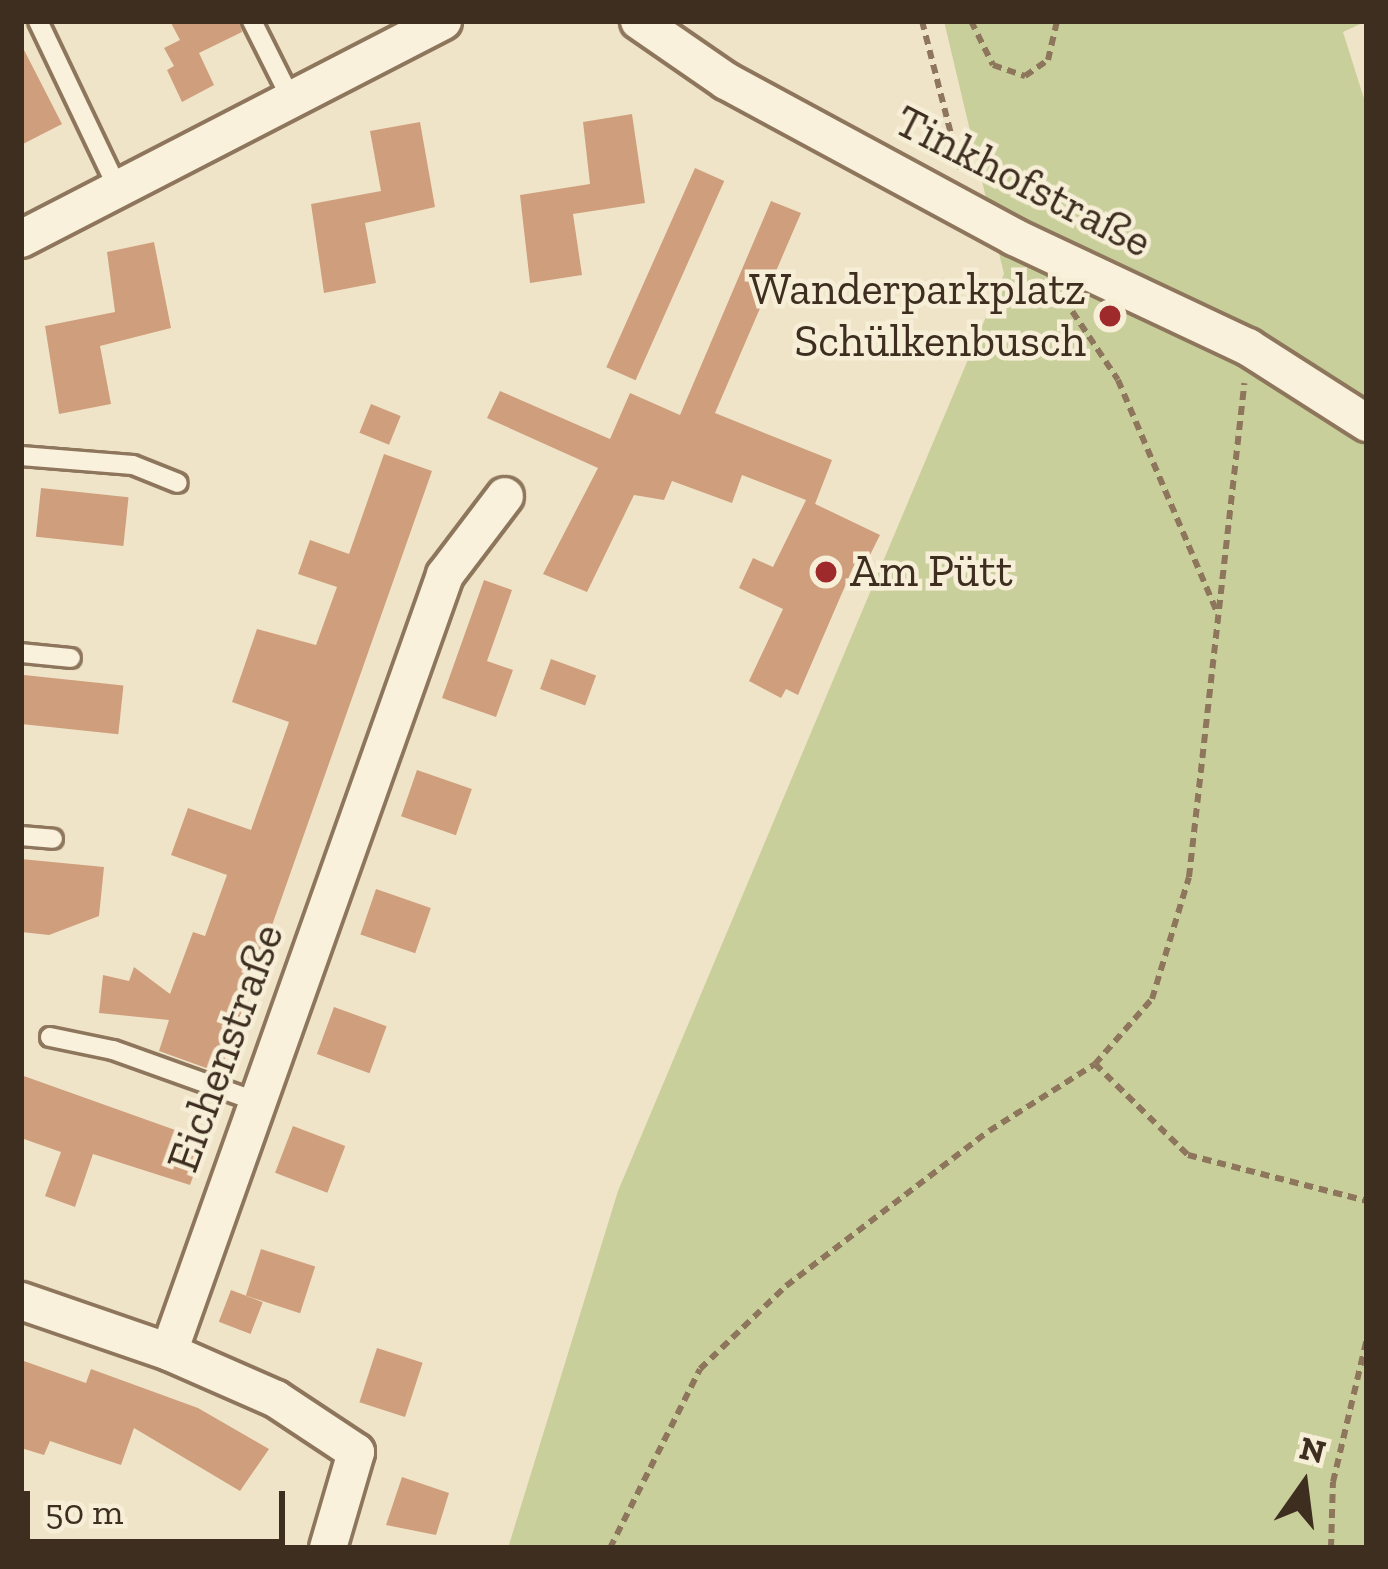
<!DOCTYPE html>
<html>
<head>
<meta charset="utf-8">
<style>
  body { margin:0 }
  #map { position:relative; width:1388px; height:1569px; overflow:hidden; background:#f0e4c8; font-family:"Zilla Slab",serif }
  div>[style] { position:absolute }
  .green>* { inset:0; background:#c9cf9b }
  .building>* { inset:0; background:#cf9f7d; transform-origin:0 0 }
  .path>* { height:6px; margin-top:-3px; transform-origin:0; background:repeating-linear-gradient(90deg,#8d765c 0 9px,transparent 0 15px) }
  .roads { filter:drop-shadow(3px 0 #8d765c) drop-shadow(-3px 0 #8d765c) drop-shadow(0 3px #8d765c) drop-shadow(0 -3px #8d765c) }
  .lane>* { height:18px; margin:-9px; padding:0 9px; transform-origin:9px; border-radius:9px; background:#faf1dc }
  .street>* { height:36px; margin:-18px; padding:0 18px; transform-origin:18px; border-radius:18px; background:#faf1dc }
  .dots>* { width:33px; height:33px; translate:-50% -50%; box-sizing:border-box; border:6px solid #f7eed8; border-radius:50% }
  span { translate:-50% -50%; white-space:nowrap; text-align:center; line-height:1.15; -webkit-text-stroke:9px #f7eed8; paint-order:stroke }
  .street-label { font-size:45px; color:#3d2e20 }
  .poi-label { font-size:45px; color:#3d2e20 }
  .right { translate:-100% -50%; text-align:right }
  .left { translate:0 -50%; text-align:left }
  .frame { position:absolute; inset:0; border:24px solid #3d2e20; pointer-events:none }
  .north { position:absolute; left:1244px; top:1425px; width:120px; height:120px; -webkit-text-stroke:9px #f7eed8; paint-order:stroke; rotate:14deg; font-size:33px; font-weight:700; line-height:48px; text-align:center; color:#3d2e20 }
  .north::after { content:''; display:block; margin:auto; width:42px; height:54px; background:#3d2e20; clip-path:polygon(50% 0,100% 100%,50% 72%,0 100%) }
  .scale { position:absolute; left:24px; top:1491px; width:261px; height:54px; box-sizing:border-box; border:6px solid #3d2e20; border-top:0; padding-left:15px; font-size:36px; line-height:42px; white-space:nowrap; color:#3d2e20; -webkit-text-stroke:9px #f7eed8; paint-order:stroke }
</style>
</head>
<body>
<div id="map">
  <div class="green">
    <i style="clip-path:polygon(944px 21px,1367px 21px,1343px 32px,1367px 108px,1367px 1548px,508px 1548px,618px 1191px,1004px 274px)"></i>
  </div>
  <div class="building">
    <i style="clip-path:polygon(170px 21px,239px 21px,242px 32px,199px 53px,214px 85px,182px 102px,167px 70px,174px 66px,164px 48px,180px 40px)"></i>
    <i style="clip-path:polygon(21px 44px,62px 124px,21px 145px)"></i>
    <i style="clip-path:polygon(632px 114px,645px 203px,573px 214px,582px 275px,530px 283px,520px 195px,590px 184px,583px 122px)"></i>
    <i style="clip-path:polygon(420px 122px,435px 207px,365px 223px,376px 283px,324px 293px,311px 204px,381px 191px,370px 131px)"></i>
    <i style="left:695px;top:168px;width:32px;height:218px;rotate:24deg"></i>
    <i style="clip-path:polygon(771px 201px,801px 213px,715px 413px,832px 460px,815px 504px,809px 501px,880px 535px,867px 561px,858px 556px,798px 695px,786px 689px,781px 698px,749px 681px,783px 609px,739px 588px,753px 558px,773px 567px,806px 500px,742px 475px,732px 503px,672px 481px,664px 500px,634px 495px,587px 592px,543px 574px,598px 468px,487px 418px,500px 391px,610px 439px,630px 393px,680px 415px)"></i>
    <i style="clip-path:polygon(154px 242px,171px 328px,100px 346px,111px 404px,59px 414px,45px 326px,115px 312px,107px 252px)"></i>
    <i style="left:371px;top:404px;width:32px;height:31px;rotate:22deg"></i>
    <i style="clip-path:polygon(384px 454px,432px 471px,220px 1073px,159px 1051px,169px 1020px,99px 1013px,103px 975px,129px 981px,134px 967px,170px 994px,193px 932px,205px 936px,227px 875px,171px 855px,188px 808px,251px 830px,289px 722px,232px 702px,257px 629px,316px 645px,337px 587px,298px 574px,310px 540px,349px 554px)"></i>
    <i style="left:41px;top:488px;width:88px;height:49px;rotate:6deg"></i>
    <i style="clip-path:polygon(484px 580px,512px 590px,487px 661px,513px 670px,496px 717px,442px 698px)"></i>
    <i style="left:551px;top:659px;width:48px;height:32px;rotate:20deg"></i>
    <i style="left:24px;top:675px;width:100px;height:49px;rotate:6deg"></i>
    <i style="left:417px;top:770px;width:58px;height:49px;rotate:19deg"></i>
    <i style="clip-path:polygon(21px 859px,104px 867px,99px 916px,49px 935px,21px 932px)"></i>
    <i style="left:376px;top:889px;width:58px;height:48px;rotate:19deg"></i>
    <i style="left:334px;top:1007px;width:56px;height:50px;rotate:20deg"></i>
    <i style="clip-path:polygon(21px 1075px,206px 1141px,190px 1185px,93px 1154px,75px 1207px,45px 1196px,61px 1152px,21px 1138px)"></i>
    <i style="left:293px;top:1126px;width:56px;height:50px;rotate:21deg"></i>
    <i style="left:261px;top:1249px;width:57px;height:49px;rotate:18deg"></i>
    <i style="left:231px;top:1290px;width:34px;height:34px;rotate:21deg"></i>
    <i style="left:377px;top:1348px;width:48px;height:57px;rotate:18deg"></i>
    <i style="clip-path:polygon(21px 1360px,86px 1383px,91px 1369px,198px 1408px,269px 1449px,240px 1491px,134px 1428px,121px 1465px,50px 1441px,44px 1455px,21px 1448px)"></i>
    <i style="clip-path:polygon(402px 1477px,449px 1493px,436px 1535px,386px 1525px)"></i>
  </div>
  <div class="path">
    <i style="left:922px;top:21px;width:153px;rotate:75.6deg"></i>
    <i style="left:971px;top:21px;width:49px;rotate:63.4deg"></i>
    <i style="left:993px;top:65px;width:34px;rotate:19deg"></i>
    <i style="left:1025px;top:76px;width:28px;rotate:-35deg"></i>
    <i style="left:1048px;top:60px;width:40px;rotate:-77deg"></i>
    <i style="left:1064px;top:299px;width:97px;rotate:56.3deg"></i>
    <i style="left:1118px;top:380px;width:255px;rotate:66.9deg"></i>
    <i style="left:1095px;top:1064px;width:130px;rotate:44.4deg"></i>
    <i style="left:1188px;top:1155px;width:185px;rotate:14.4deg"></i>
    <i style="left:610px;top:1548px;width:200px;rotate:-63.3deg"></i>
    <i style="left:700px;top:1369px;width:120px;rotate:-44deg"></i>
    <i style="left:786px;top:1286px;width:255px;rotate:-37.4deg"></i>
    <i style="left:989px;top:1131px;width:125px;rotate:-32.3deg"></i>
    <i style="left:1095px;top:1064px;width:86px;rotate:-48.8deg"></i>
    <i style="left:1152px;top:999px;width:127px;rotate:-73.1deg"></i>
    <i style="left:1189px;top:877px;width:497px;rotate:-83.6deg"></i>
    <i style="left:1331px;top:1548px;width:66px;rotate:-88.3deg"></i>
    <i style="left:1333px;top:1482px;width:148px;rotate:-76.7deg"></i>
  </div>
  <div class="roads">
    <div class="lane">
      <i style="left:38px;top:21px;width:186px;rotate:64.5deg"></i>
      <i style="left:252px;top:21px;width:87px;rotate:63.4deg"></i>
      <i style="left:21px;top:456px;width:112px;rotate:4.6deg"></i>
      <i style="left:133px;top:465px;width:48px;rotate:21.8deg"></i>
      <i style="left:21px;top:653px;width:50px;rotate:5.7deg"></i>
      <i style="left:21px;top:836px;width:32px;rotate:5deg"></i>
      <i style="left:50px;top:1037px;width:64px;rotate:11.7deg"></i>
      <i style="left:113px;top:1050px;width:154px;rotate:19.7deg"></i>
    </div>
    <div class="street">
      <i style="left:639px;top:21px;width:106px;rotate:34.6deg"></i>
      <i style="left:726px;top:81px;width:328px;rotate:28.4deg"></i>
      <i style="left:1014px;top:237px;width:259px;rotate:25.2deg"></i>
      <i style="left:1248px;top:347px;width:141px;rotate:32.6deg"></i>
      <i style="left:21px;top:239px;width:475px;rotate:-27.3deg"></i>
      <i style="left:21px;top:1301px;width:157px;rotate:19deg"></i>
      <i style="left:328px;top:1548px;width:100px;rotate:-73.7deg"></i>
      <i style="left:356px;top:1452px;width:96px;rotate:-146.5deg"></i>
      <i style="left:276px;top:1399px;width:117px;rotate:-156.3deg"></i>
      <i style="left:169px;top:1352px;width:825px;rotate:-70.44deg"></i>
      <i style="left:445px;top:575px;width:99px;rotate:-52.8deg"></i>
    </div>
  </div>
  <div class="dots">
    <i style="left:1110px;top:316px;background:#9e2a2b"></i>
    <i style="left:826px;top:572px;background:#9e2a2b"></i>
  </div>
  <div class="street-label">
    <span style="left:1023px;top:182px;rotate:27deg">Tinkhofstraße</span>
    <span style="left:226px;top:1048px;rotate:-70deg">Eichenstraße</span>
  </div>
  <div class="poi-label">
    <span class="right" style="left:1086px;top:316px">Wanderparkplatz<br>Schülkenbusch</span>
    <span class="left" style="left:850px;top:572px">Am Pütt</span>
  </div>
  <div class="frame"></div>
  <div class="north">N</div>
  <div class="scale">50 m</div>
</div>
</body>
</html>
